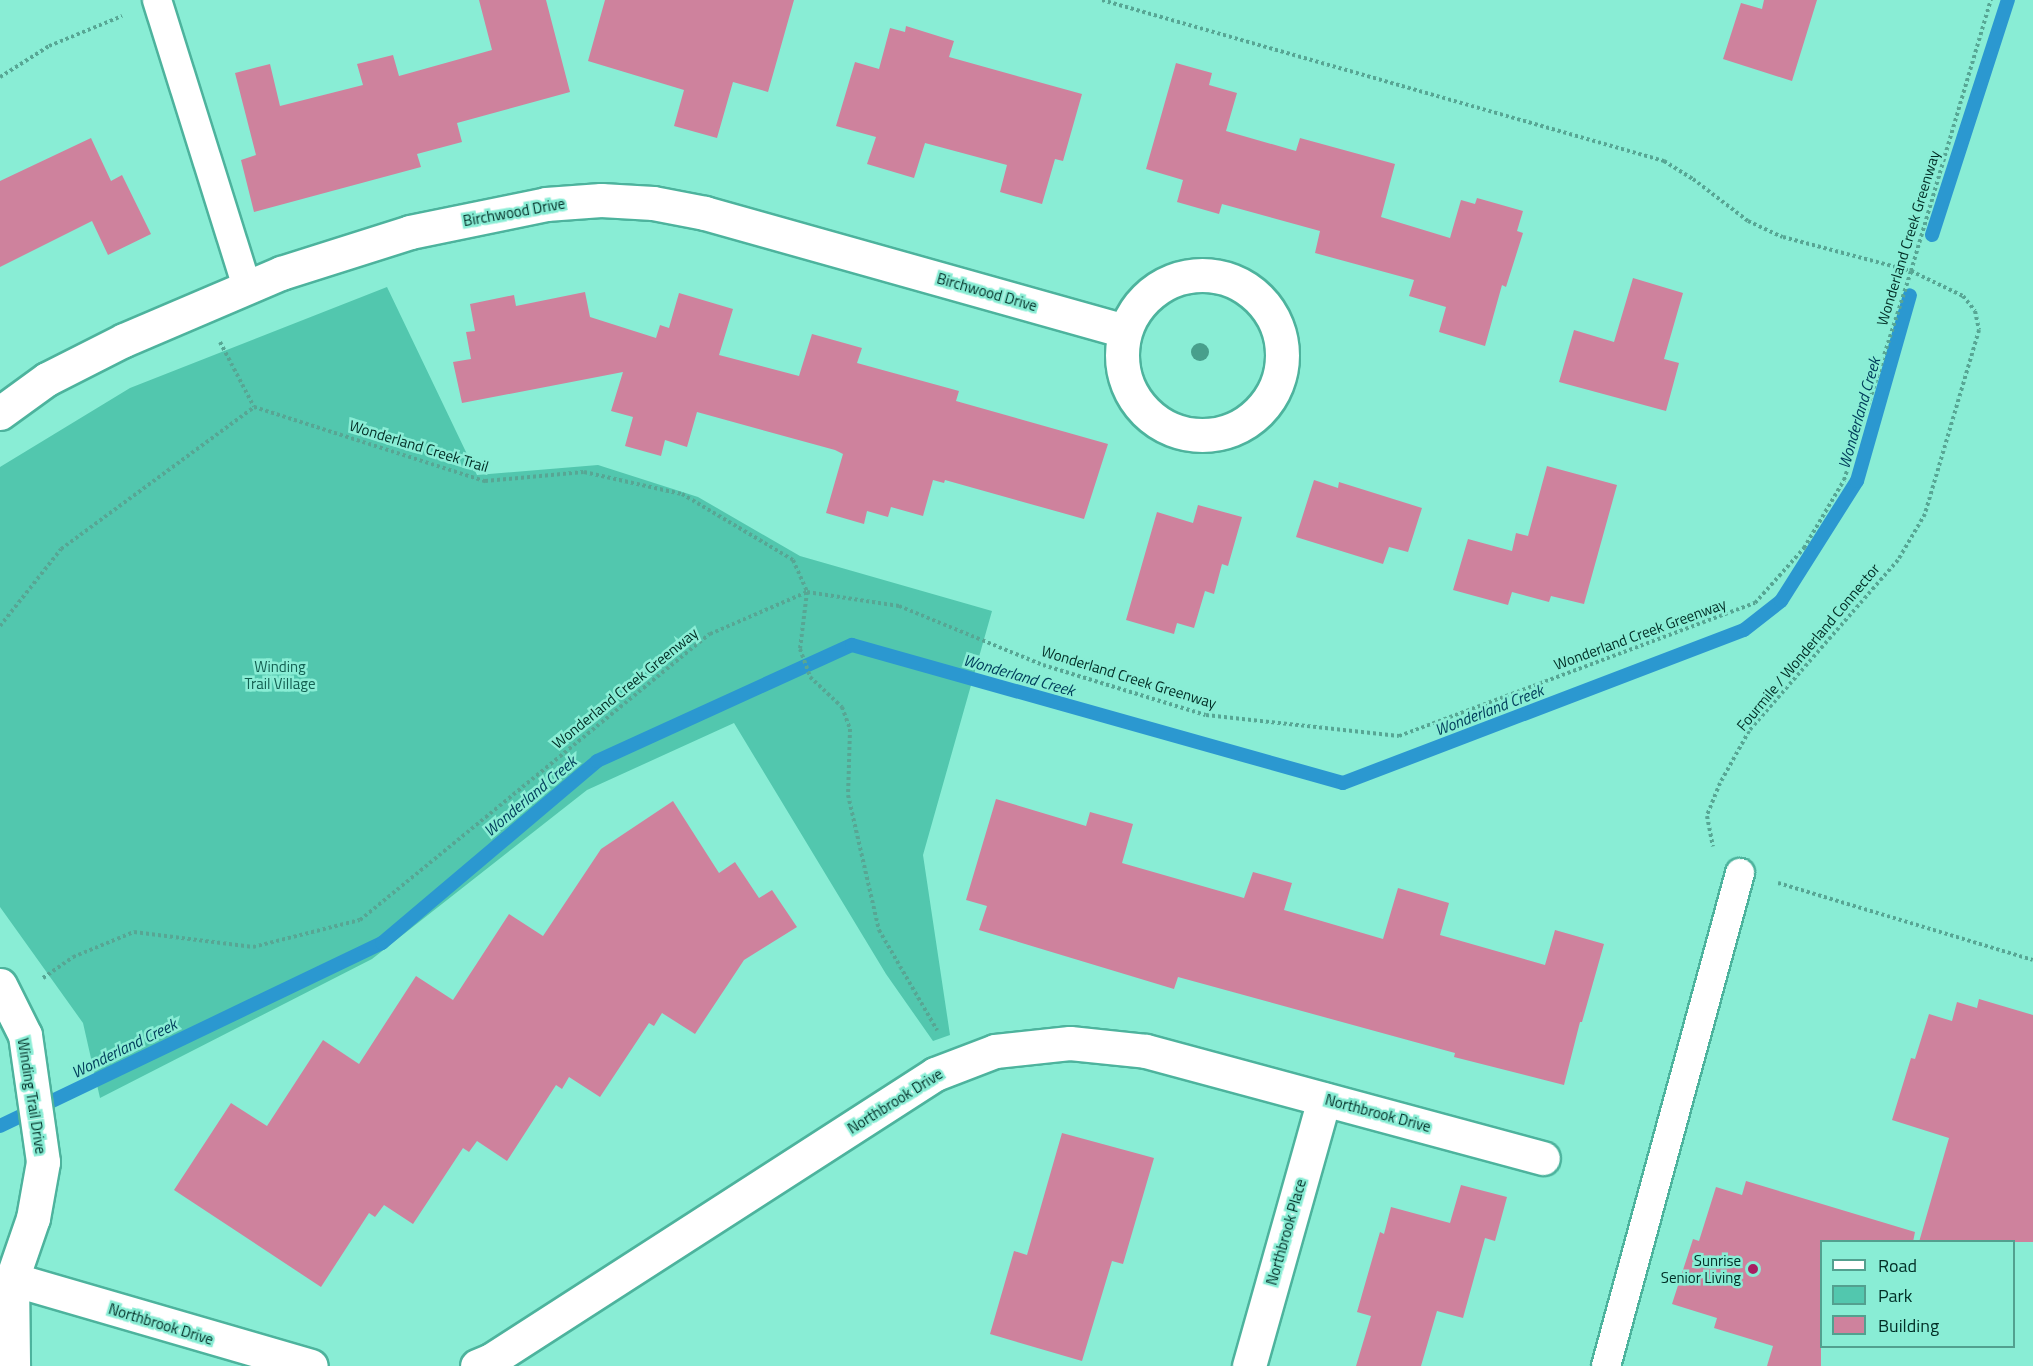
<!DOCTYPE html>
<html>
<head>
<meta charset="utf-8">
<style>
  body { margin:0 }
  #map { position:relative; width:2033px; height:1366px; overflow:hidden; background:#89edd5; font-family:"Titillium Web",sans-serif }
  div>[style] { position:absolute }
  .green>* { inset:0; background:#52c7ae }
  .stream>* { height:14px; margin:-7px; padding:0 7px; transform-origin:7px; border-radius:7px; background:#2b98d0 }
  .building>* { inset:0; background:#ce829d }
  .path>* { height:4px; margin-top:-2px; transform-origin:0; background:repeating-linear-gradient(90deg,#57a694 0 3px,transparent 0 6px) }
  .roads { filter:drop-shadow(2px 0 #4db39d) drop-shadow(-2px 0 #4db39d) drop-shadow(0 2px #4db39d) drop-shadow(0 -2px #4db39d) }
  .service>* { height:28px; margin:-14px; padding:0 14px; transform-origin:14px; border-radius:14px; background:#fff }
  .minor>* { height:33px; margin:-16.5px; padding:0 16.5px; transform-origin:16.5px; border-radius:16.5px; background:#fff }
  .minor>.ring { margin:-16.5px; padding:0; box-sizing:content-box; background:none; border:33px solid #fff; border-radius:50% }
  .trees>* { width:18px; height:18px; margin:-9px; border-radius:50%; background:#489f8c }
  .dots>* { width:16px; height:16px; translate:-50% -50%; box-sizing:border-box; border:3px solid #89edd5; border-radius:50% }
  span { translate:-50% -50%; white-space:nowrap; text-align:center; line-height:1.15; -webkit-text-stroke:5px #89edd5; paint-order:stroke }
  .street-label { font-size:15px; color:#002d25 }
  .park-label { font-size:15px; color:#125f51 }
  .poi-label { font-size:15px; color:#002d25 }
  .right { translate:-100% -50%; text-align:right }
  .water-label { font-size:16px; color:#03405d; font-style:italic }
  .legend { position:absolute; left:1820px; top:1240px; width:195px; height:108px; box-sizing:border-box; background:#89edd5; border:2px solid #52a08f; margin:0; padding:8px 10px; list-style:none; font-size:18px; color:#002d25 }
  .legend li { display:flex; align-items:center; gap:12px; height:30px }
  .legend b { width:30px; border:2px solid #52a08f }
</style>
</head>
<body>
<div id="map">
  <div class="green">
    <i style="clip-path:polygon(387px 287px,477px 475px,598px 465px,698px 497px,800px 556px,992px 611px,923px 855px,950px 1035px,933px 1041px,886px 974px,734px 723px,587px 790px,372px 959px,100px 1098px,83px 1023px,0 907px,0 467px,130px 388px)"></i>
  </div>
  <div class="stream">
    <i style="left:1932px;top:235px;width:247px;rotate:-72.1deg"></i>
    <i style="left:0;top:1126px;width:424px;rotate:-25.6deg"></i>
    <i style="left:382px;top:943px;width:282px;rotate:-40.2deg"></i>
    <i style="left:597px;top:761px;width:280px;rotate:-24.5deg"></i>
    <i style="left:852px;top:645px;width:510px;rotate:15.7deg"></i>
    <i style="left:1343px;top:783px;width:429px;rotate:-20.9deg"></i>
    <i style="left:1744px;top:630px;width:47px;rotate:-38.1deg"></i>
    <i style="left:1781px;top:601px;width:142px;rotate:-57.7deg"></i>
    <i style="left:1857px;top:481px;width:193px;rotate:-74.1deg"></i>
  </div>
  <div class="building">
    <i style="clip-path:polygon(479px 0,546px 0,570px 92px,457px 123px,462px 142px,417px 154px,421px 167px,254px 212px,241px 160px,256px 155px,235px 73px,270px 64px,280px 106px,363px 85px,357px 64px,393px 55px,399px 76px,492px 50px)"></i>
    <i style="clip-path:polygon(605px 0,794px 0,768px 92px,733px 82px,717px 138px,674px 126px,684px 90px,588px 61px)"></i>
    <i style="clip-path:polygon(1764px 0,1817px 0,1792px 81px,1723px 59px,1741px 3px,1762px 9px)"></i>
    <i style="clip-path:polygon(906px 26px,954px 41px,949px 57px,1082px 94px,1063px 161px,1055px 159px,1042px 204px,1000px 192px,1007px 165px,925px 143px,914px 178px,867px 164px,876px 137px,836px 126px,855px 62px,879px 69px,890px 28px,905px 32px)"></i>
    <i style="clip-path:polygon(1176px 63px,1212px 73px,1209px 85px,1237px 93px,1226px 131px,1296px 151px,1300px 138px,1395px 164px,1381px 217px,1450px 238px,1461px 200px,1475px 204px,1477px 198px,1523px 211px,1517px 231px,1523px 233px,1506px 287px,1502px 285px,1485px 346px,1439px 332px,1446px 307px,1409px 296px,1414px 280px,1315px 253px,1320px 231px,1222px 204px,1219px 214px,1177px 202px,1183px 180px,1146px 169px)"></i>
    <i style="clip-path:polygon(91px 138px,111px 181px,122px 175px,151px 234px,108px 255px,92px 221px,0 267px,0 181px)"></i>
    <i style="clip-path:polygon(1633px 278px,1683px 293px,1664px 359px,1679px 363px,1666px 411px,1559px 382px,1574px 330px,1614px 342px)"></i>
    <i style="clip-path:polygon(585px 292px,590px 317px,656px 338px,660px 325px,669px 328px,679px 293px,733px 309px,719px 355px,799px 376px,812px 334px,862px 348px,857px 363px,959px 391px,956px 401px,1108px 444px,1084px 519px,945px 480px,944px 483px,933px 480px,923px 516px,891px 507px,888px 517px,867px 511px,864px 524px,826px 513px,843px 454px,835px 450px,697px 412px,687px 447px,665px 440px,661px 456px,625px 446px,633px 417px,611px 411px,623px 372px,462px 403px,453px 362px,471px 359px,466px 332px,475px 331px,470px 304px,514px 295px,516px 306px)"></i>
    <i style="clip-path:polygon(1547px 466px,1617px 485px,1584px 604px,1551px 596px,1549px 602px,1512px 592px,1508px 605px,1453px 590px,1468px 539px,1512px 551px,1516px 533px,1528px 536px)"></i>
    <i style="clip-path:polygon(1314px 480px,1338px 488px,1339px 482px,1422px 508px,1408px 552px,1389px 547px,1383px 564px,1296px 537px)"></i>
    <i style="clip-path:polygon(1198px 505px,1242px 517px,1228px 566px,1222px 564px,1214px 594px,1205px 591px,1194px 628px,1177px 623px,1174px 634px,1126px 620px,1157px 512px,1193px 523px)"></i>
    <i style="clip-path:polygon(996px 799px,1086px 826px,1090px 812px,1133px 824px,1122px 863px,1244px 898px,1253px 872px,1292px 883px,1284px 910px,1383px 939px,1398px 888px,1449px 903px,1440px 935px,1545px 965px,1555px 930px,1604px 944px,1582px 1022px,1580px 1022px,1564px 1085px,1454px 1057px,1455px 1053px,1178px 977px,1174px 989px,979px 930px,987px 906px,966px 900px)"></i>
    <i style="clip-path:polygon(673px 801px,719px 873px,735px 862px,759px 898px,772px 890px,797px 927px,744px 960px,695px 1034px,662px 1013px,654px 1026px,649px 1023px,600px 1097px,569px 1077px,562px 1089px,556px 1085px,507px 1161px,477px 1141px,469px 1152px,463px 1148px,413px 1224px,384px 1205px,375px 1217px,369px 1213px,321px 1287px,174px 1190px,231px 1103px,267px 1126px,323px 1040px,359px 1064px,416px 976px,453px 1000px,509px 914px,543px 936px,601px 849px)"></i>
    <i style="clip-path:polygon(1979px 999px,2033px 1015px,2033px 1242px,1919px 1242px,1949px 1138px,1892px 1120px,1911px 1058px,1915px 1059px,1929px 1014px,1952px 1021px,1957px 1002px,1977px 1008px)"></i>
    <i style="clip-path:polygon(1062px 1133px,1154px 1158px,1123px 1264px,1112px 1261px,1082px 1361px,990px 1334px,1014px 1251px,1027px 1255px)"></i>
    <i style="clip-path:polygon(1746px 1181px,1915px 1232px,1913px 1242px,1821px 1242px,1821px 1366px,1767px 1366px,1773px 1346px,1714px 1328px,1717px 1318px,1672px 1304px,1693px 1239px,1699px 1241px,1716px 1187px,1742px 1195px)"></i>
    <i style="clip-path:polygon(1461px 1185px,1507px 1197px,1495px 1241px,1485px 1238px,1463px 1318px,1437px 1311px,1421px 1366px,1356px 1366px,1371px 1316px,1357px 1312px,1380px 1232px,1384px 1234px,1391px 1207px,1450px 1223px)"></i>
  </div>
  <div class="path">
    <i style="left:1102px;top:0;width:585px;rotate:15.99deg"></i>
    <i style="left:1664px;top:161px;width:34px;rotate:32deg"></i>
    <i style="left:1693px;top:179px;width:69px;rotate:37.4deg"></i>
    <i style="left:1748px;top:221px;width:38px;rotate:25deg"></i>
    <i style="left:1783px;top:237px;width:132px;rotate:14.9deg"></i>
    <i style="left:1911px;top:271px;width:58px;rotate:25.7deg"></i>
    <i style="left:1963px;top:296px;width:19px;rotate:51deg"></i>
    <i style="left:1975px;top:311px;width:19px;rotate:78deg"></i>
    <i style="left:1979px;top:330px;width:192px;rotate:106.4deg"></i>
    <i style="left:1925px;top:514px;width:53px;rotate:120.4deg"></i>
    <i style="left:1898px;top:560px;width:227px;rotate:131.1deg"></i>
    <i style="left:1749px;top:731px;width:60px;rotate:119.1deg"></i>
    <i style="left:1720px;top:783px;width:35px;rotate:112deg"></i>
    <i style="left:1707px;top:816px;width:31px;rotate:79deg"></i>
    <i style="left:0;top:77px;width:58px;rotate:-32.3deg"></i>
    <i style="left:49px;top:46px;width:79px;rotate:-22.3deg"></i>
    <i style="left:220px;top:342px;width:73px;rotate:62.4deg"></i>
    <i style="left:254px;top:407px;width:243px;rotate:17.8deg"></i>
    <i style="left:485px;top:481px;width:99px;rotate:-5.2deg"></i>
    <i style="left:584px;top:472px;width:100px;rotate:12.7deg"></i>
    <i style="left:682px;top:494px;width:129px;rotate:30.7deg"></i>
    <i style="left:793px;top:560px;width:35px;rotate:66deg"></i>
    <i style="left:807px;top:592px;width:57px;rotate:97deg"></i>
    <i style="left:800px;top:649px;width:30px;rotate:70deg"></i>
    <i style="left:810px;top:677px;width:44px;rotate:43.2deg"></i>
    <i style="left:842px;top:707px;width:23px;rotate:70deg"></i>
    <i style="left:850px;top:729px;width:66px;rotate:91.7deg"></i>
    <i style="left:848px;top:795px;width:139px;rotate:77.1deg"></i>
    <i style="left:879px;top:930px;width:116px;rotate:59.9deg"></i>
    <i style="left:0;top:626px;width:98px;rotate:-51.6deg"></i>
    <i style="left:61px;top:549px;width:240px;rotate:-36.3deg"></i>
    <i style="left:1778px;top:883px;width:266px;rotate:16.8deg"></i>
    <i style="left:43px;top:978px;width:37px;rotate:-35deg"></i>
    <i style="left:73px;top:957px;width:66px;rotate:-22.3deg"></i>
    <i style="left:134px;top:932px;width:120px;rotate:7.2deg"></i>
    <i style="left:253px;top:947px;width:110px;rotate:-14.2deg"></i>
    <i style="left:360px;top:920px;width:452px;rotate:-39.3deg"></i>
    <i style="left:710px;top:634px;width:106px;rotate:-23.4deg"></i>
    <i style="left:807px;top:592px;width:93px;rotate:8.7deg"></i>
    <i style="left:899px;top:606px;width:156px;rotate:22.3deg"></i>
    <i style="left:1043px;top:665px;width:170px;rotate:17.1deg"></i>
    <i style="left:1206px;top:715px;width:194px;rotate:6.2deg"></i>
    <i style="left:1399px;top:736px;width:380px;rotate:-20.5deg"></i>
    <i style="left:1755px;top:603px;width:74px;rotate:-48.3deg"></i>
    <i style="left:1804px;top:548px;width:79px;rotate:-59.5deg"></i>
    <i style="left:1844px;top:480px;width:219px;rotate:-72.2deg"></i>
    <i style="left:1911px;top:271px;width:283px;rotate:-73.6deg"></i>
  </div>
  <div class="roads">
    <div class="service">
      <i style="left:157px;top:0;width:301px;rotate:72.6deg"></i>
      <i style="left:1606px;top:1366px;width:511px;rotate:-74.79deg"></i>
    </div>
    <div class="minor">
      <i class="ring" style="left:1122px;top:275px;width:127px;height:127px"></i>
      <i style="left:0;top:413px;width:58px;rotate:-35.9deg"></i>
      <i style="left:47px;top:379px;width:86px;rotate:-26.9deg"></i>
      <i style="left:124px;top:340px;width:171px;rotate:-23.1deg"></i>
      <i style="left:281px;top:273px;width:135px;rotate:-17.6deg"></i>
      <i style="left:410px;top:232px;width:139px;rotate:-11.6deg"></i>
      <i style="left:546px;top:204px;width:55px;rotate:-4.2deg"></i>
      <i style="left:601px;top:200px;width:52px;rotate:3.3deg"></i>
      <i style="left:653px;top:203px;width:53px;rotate:10.9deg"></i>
      <i style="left:705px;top:213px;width:435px;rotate:15.7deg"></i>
      <i style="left:0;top:985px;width:56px;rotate:63.4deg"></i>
      <i style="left:25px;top:1035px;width:128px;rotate:81.9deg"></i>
      <i style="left:43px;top:1162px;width:57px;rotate:100.1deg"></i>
      <i style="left:33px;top:1218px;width:65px;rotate:109deg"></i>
      <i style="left:12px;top:1279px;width:23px;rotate:121deg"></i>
      <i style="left:12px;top:1279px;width:311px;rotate:16.2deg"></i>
      <i style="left:12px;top:1279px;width:87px;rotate:89.3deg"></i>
      <i style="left:477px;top:1366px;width:15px;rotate:-23deg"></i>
      <i style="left:491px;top:1360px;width:528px;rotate:-32.79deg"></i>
      <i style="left:935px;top:1074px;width:64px;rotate:-21deg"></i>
      <i style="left:995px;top:1051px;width:75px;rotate:-6.1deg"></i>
      <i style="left:1070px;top:1043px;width:76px;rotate:6deg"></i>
      <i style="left:1146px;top:1051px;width:411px;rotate:15.1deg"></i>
      <i style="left:1249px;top:1366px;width:277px;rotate:-74.3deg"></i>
    </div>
  </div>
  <div class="trees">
    <i style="left:1200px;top:352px"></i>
  </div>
  <div class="dots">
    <i style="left:1753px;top:1269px;background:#a81e62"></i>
  </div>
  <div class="street-label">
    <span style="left:514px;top:212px;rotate:-10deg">Birchwood Drive</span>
    <span style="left:1908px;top:238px;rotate:-73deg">Wonderland Creek Greenway</span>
    <span style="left:987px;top:292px;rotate:16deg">Birchwood Drive</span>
    <span style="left:419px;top:446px;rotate:17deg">Wonderland Creek Trail</span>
    <span style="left:1640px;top:634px;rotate:-20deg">Wonderland Creek Greenway</span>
    <span style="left:1808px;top:647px;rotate:-50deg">Fourmile / Wonderland Connector</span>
    <span style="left:1129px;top:677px;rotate:17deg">Wonderland Creek Greenway</span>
    <span style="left:625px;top:688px;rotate:-39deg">Wonderland Creek Greenway</span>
    <span style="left:32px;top:1096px;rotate:81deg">Winding Trail Drive</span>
    <span style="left:895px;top:1101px;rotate:-32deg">Northbrook Drive</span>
    <span style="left:1378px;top:1113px;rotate:15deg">Northbrook Drive</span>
    <span style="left:1286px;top:1232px;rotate:-74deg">Northbrook Place</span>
    <span style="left:161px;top:1324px;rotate:17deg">Northbrook Drive</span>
  </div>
  <div class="park-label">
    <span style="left:280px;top:675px">Winding<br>Trail Village</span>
  </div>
  <div class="poi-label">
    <span class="right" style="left:1741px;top:1269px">Sunrise<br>Senior Living</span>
  </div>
  <div class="water-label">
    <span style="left:1859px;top:413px;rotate:-74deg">Wonderland Creek</span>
    <span style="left:1019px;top:675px;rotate:16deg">Wonderland Creek</span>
    <span style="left:1489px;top:710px;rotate:-21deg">Wonderland Creek</span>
    <span style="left:530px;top:796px;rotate:-40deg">Wonderland Creek</span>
    <span style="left:124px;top:1048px;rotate:-26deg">Wonderland Creek</span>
  </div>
  <ul class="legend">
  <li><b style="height:8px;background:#fff"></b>Road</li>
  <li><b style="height:16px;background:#52c7ae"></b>Park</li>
  <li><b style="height:16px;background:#ce829d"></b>Building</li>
  </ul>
</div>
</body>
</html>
